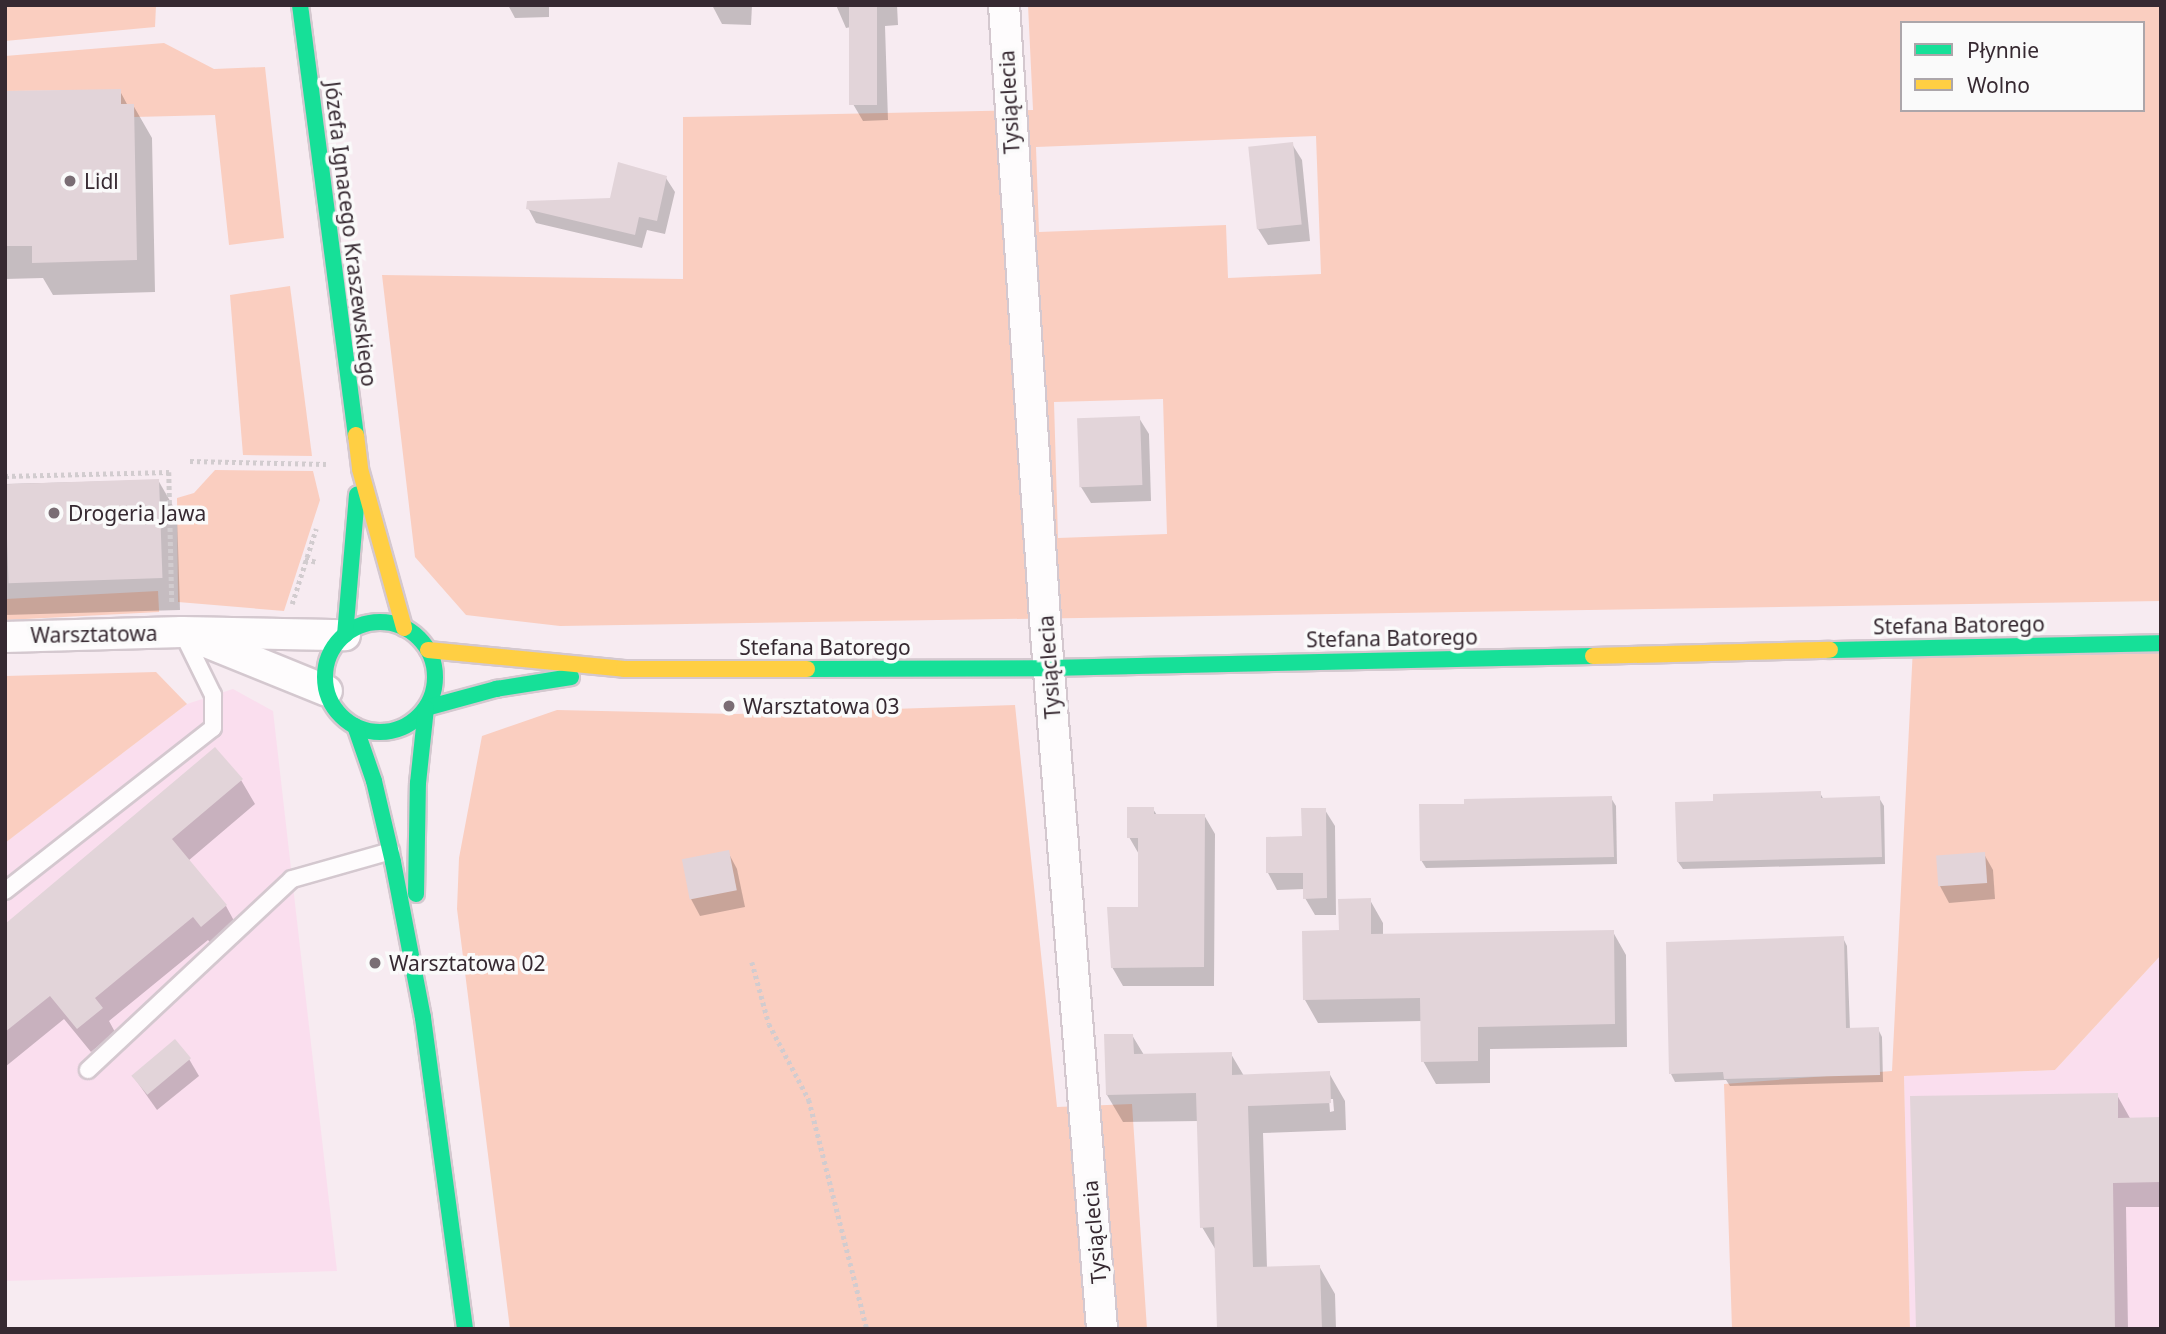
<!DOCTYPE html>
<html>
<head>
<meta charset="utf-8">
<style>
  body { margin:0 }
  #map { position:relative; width:2166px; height:1334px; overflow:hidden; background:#f7ebf1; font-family:"Noto Sans",sans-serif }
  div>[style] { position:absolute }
  .built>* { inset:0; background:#fadeee }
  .green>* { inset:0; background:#facec0; transform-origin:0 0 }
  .shadow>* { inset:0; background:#0003 }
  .building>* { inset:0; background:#e2d4d9; transform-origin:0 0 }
  .path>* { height:4.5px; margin-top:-2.25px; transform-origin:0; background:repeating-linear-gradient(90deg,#d2cccf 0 3.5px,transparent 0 7px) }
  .roads { filter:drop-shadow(2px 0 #d4c8cf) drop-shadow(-2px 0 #d4c8cf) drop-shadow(0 2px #d4c8cf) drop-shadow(0 -2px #d4c8cf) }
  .lane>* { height:16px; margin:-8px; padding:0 8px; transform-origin:8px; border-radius:8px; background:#fefcfd }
  .street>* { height:30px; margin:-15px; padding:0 15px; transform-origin:15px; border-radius:15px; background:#fefcfd }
  .fast>* { height:16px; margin:-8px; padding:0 8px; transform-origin:8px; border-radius:8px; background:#16e098 }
  .fast>.ring { margin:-8px; padding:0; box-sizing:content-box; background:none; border:16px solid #16e098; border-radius:50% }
  .slow>* { height:16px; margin:-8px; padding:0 8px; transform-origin:8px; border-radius:8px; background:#ffcf43 }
  .dots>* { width:19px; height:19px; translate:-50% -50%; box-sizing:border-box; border:4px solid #fafafa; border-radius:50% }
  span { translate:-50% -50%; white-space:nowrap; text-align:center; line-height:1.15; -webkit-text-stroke:7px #fafafa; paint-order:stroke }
  .street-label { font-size:21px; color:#362931 }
  .poi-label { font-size:21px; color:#362931 }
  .left { translate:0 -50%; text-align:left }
  .frame { position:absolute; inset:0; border:7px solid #362931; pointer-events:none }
  .legend { position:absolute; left:1900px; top:21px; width:245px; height:91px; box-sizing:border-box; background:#fafafa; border:2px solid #aca6aa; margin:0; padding:9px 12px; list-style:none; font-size:21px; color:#362931 }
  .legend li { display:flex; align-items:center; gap:14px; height:35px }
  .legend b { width:35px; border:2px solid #aca6aa }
</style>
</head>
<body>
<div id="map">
  <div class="built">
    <i style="clip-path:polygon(233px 689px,273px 711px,337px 1271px,5px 1281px,5px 843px,187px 704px)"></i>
    <i style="clip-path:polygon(2161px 955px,2161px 1329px,1910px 1329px,1904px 1075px,2055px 1070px)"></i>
  </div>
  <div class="green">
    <i style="clip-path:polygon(5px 5px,156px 5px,155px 27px,5px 41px)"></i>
    <i style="clip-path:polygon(evenodd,1028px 5px,2161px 5px,2161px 601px,560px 626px,466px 615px,415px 557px,382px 275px,683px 279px,683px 117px,1033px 110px,1028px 5px,1902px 23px,2143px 23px,2143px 110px,1902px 110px,1902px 23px,1028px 5px,1316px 136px,1321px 274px,1228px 278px,1226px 225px,1039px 232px,1036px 147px,1316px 136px,1028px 5px,1163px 399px,1167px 534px,1058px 538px,1054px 402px,1163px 399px)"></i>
    <i style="clip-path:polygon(164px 43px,214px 69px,265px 67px,284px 238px,229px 245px,215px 115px,134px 117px,134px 104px,121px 104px,121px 90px,5px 91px,5px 56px)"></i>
    <i style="clip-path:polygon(290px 286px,312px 456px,243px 455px,230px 295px)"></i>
    <i style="clip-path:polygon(215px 470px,313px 471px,320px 500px,284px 611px,178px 602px,177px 498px,194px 493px)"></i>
    <i style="left:158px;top:591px;width:21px;height:153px;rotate:87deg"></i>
    <i style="clip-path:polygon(2161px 643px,2161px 955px,2055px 1070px,1904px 1076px,1910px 1329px,1732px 1329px,1724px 1084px,1892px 1071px,1913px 647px)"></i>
    <i style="clip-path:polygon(156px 672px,187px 704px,5px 843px,5px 676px)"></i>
    <i style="clip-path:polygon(1015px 705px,1057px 1107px,1132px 1104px,1147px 1329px,510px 1329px,457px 909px,459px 858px,482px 736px,557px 710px,735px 714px)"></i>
  </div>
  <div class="shadow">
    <i style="clip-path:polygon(508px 5px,549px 5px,549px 17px,515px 18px)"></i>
    <i style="clip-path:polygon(712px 5px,752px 5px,751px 25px,722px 24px)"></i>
    <i style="clip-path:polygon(836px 5px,897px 5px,898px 25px,885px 26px,888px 120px,863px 121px,853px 104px,851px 27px,846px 28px)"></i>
    <i style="clip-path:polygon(120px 91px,128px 106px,133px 105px,152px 138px,155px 292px,53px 295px,43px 278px,5px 279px,5px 93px)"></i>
    <i style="clip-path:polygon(1292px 144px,1302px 160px,1310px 241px,1268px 245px,1258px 229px)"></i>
    <i style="clip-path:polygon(666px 178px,675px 192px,665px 234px,647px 230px,642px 248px,536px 223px,528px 208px,611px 200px)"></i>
    <i style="clip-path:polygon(1139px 418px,1149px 434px,1151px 501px,1091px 503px,1081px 487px)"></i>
    <i style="clip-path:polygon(158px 480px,177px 513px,180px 610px,5px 615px,5px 484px)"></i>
    <i style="clip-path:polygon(241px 780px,255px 804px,188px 861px,226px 906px,239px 930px,216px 949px,208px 940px,109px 1021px,115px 1032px,91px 1052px,64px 1019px,5px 1067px,5px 926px)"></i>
    <i style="clip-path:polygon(1820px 793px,1824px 800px,1879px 798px,1884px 806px,1885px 864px,1683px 869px,1678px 862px,1715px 802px)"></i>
    <i style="clip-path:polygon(1611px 798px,1616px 806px,1617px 864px,1426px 868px,1421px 860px)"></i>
    <i style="clip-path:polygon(1153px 809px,1157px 815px,1204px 815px,1215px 834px,1214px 986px,1123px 986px,1112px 967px,1140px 909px,1140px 856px,1129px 837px)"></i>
    <i style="clip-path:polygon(1325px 810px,1335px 826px,1336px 915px,1315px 915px,1305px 898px,1305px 889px,1277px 890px,1268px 873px,1304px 838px)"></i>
    <i style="clip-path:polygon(728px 852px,737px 869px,745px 907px,700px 916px,691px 899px)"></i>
    <i style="clip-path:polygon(1984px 854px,1993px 870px,1995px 899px,1949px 903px,1940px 886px)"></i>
    <i style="clip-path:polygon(1370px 900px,1383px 923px,1383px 936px,1613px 932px,1626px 955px,1627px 1047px,1490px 1049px,1490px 1083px,1436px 1084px,1423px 1061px,1423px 1021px,1318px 1023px,1305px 1000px)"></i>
    <i style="clip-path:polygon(1843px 938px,1847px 946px,1850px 1030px,1878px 1029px,1882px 1037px,1883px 1082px,1730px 1086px,1726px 1080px,1675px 1082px,1671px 1074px)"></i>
    <i style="clip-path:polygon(evenodd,1132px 1035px,1144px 1055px,1231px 1054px,1244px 1076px,1329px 1073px,1345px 1101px,1346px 1130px,1263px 1133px,1267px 1268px,1319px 1266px,1335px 1294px,1336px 1329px,1219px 1329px,1217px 1252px,1202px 1227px,1199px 1121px,1123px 1122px,1107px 1095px,1132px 1035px,1329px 1099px,1333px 1099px,1334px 1111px,1330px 1112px,1329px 1099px)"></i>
    <i style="clip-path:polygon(189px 1059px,199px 1076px,157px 1110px,133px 1076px)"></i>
    <i style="clip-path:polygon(2117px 1095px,2131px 1120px,2161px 1119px,2161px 1207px,2126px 1207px,2128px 1329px,1917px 1329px)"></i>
  </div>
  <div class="building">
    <i style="left:849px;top:5px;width:28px;height:100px"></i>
    <i style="clip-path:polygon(121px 89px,121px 104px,134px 104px,137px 260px,32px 263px,32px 246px,5px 246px,5px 91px)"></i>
    <i style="left:1293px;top:142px;width:83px;height:45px;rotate:84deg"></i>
    <i style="clip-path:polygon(618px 162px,667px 176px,657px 221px,639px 217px,635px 235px,526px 209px,527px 201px,610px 198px)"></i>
    <i style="left:1140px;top:416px;width:69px;height:63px;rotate:88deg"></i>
    <i style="left:159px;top:479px;width:99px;height:154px;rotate:88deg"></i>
    <i style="clip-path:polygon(215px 747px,243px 779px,172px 839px,227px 905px,201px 927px,193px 917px,95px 998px,103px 1008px,77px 1029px,50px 996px,5px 1032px,5px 924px)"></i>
    <i style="clip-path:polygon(1821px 791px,1821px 798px,1880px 796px,1882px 857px,1677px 862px,1675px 802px,1713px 801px,1713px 794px)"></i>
    <i style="clip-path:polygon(1612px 796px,1614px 857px,1420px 861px,1419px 804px,1464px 804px,1464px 799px)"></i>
    <i style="clip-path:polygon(1127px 807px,1154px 807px,1154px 814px,1205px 814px,1204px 967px,1111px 968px,1107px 907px,1138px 907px,1138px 838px,1127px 838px)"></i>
    <i style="clip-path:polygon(1301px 808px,1326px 808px,1327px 898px,1303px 899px,1303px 873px,1266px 873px,1266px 837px,1302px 836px)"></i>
    <i style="left:729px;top:850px;width:41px;height:48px;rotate:79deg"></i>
    <i style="left:1985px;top:852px;width:31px;height:49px;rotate:86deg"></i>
    <i style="clip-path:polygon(1371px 898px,1371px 934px,1614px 930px,1615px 1024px,1478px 1027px,1478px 1061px,1421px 1062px,1420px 998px,1303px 1000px,1302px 931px,1339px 930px,1338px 899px)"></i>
    <i style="clip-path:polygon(1844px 936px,1846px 1028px,1879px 1027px,1880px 1075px,1724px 1079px,1723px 1072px,1669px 1074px,1666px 942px)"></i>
    <i style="clip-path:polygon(1104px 1034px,1133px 1034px,1134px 1054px,1232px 1052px,1232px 1075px,1330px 1071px,1331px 1103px,1248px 1106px,1253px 1267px,1320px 1265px,1322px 1329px,1217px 1329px,1214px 1227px,1200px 1228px,1196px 1093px,1106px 1095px)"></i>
    <i style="left:175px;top:1039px;width:25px;height:57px;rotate:50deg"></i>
    <i style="clip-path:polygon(2118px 1093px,2118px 1118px,2161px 1117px,2161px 1182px,2113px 1183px,2115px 1329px,1916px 1329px,1910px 1096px)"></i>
  </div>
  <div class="path">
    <i style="left:190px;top:461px;width:136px;rotate:1.3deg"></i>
    <i style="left:5px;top:476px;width:164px;rotate:-1.4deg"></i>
    <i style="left:169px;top:472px;width:131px;rotate:88.7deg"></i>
    <i style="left:305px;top:559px;width:12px;rotate:14deg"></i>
    <i style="left:292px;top:604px;width:79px;rotate:-72.3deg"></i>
    <i style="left:752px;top:962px;width:64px;rotate:74.7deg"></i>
    <i style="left:769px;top:1024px;width:86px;rotate:62.2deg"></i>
    <i style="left:809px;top:1100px;width:236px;rotate:75.8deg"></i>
  </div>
  <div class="roads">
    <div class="lane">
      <i style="left:5px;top:891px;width:264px;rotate:-38.1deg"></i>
      <i style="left:213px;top:728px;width:33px;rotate:-90deg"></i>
      <i style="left:213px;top:695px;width:68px;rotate:-116.2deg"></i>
      <i style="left:88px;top:1070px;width:279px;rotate:-43.1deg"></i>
      <i style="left:292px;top:879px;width:103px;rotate:-15.8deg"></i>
    </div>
    <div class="street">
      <i style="left:1004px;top:5px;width:630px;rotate:86.18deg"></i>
      <i style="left:1046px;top:634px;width:697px;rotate:85.39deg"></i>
      <i style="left:5px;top:637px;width:177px;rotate:-1.6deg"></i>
      <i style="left:182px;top:632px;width:163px;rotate:1.1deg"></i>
      <i style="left:199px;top:639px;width:138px;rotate:22.1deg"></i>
    </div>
    <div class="fast">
      <i style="left:300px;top:5px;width:434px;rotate:82.6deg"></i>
      <i class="ring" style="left:325px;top:622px;width:94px;height:94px"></i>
      <i style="left:345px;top:635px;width:141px;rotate:-85.1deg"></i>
      <i style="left:1830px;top:650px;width:331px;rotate:-1.2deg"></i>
      <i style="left:807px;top:669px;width:242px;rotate:-0.2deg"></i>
      <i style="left:1049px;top:668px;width:544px;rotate:-1.26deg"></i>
      <i style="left:426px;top:708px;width:73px;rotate:-15.2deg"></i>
      <i style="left:496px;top:689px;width:76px;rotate:-9.1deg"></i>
      <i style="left:355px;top:726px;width:58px;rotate:70.9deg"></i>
      <i style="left:374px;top:781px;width:83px;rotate:76.8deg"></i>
      <i style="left:393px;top:862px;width:159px;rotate:79.1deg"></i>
      <i style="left:423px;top:1018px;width:314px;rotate:82.3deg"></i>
      <i style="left:416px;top:894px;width:111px;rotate:-89deg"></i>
      <i style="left:418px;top:783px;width:75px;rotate:-83.9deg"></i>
    </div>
    <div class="slow">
      <i style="left:356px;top:435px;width:34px;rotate:83deg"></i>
      <i style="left:360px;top:469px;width:165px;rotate:74.5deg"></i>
      <i style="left:428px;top:650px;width:197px;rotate:5.5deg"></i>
      <i style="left:624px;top:669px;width:183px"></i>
      <i style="left:1593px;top:656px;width:237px;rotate:-1.5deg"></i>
    </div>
  </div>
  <div class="dots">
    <i style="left:70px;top:181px;background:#7a6d74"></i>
    <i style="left:54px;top:513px;background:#7a6d74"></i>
    <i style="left:729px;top:706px;background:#7a6d74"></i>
    <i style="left:375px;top:963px;background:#7a6d74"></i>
  </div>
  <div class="street-label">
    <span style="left:1009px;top:102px;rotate:-93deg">Tysiąclecia</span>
    <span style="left:351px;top:234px;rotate:83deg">Józefa Ignacego Kraszewskiego</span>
    <span style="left:1959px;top:625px;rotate:-1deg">Stefana Batorego</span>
    <span style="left:94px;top:634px;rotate:-1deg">Warsztatowa</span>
    <span style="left:1392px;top:638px;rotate:-1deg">Stefana Batorego</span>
    <span style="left:825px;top:647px">Stefana Batorego</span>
    <span style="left:1049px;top:667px;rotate:-94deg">Tysiąclecia</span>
    <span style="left:1094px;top:1232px;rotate:-95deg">Tysiąclecia</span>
  </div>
  <div class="poi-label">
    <span class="left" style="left:84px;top:181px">Lidl</span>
    <span class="left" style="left:68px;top:513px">Drogeria Jawa</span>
    <span class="left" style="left:743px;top:706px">Warsztatowa 03</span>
    <span class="left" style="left:389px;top:963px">Warsztatowa 02</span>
  </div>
  <div class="frame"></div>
  <ul class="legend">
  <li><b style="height:9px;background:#16e098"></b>Płynnie</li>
  <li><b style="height:9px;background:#ffcf43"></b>Wolno</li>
  </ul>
</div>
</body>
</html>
